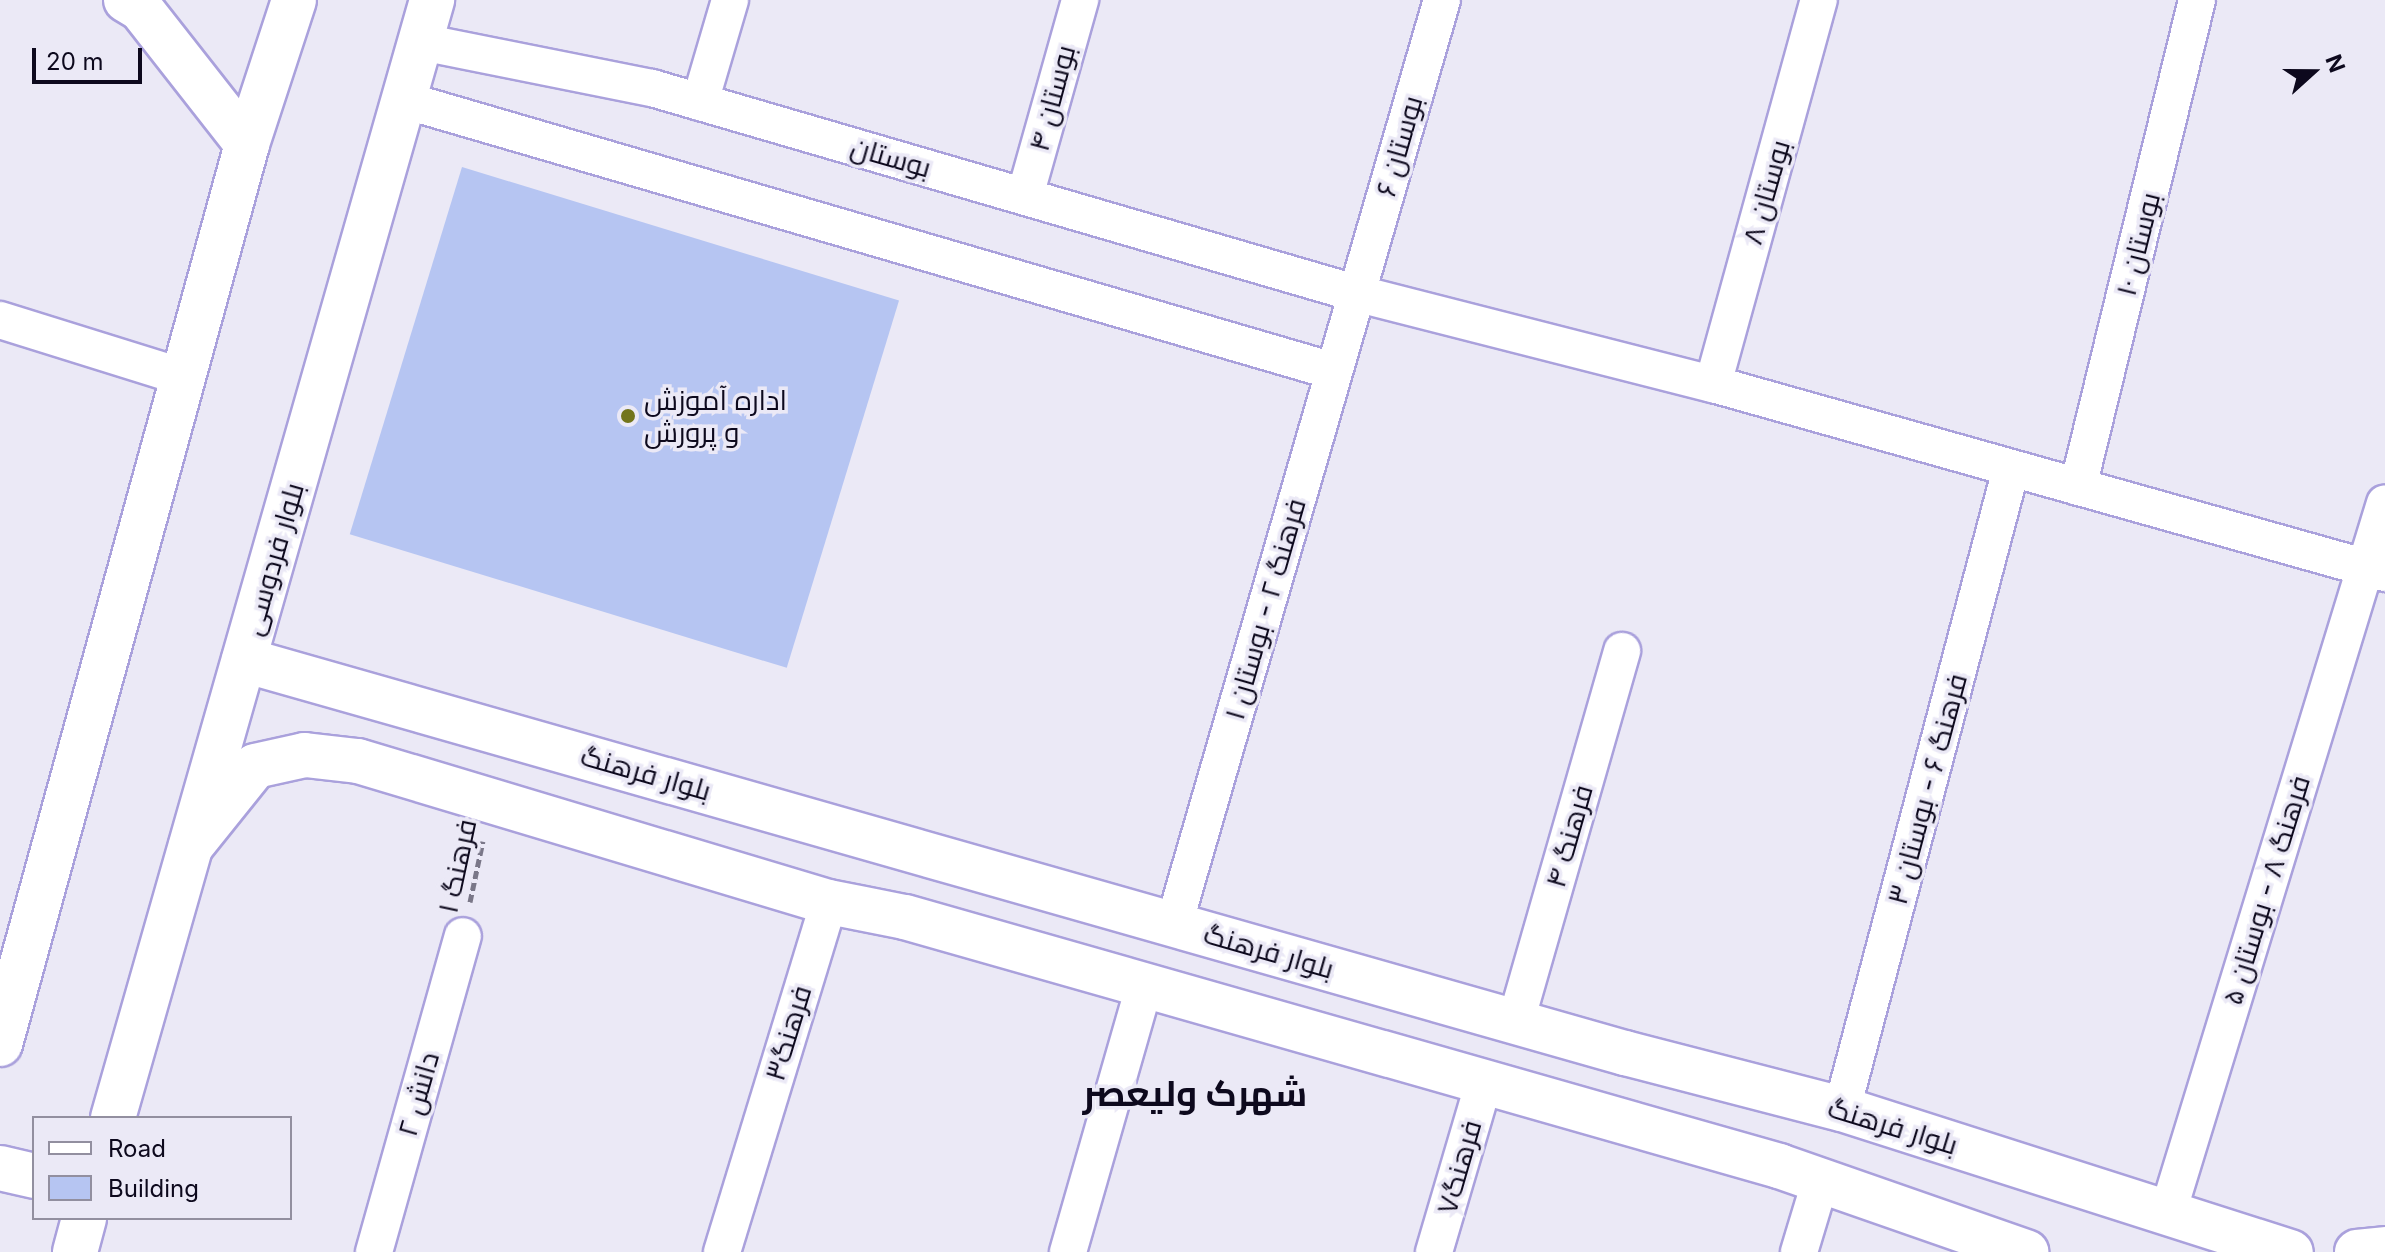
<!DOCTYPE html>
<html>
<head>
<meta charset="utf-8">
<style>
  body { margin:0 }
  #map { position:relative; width:2385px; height:1252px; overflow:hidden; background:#ebe9f6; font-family:Inter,Cairo,sans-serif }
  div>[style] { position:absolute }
  .building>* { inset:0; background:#b6c5f2; transform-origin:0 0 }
  .path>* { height:5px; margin-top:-2.5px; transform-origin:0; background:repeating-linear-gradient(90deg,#7a7788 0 8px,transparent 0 12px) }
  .roads { filter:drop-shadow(2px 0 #aaa1dc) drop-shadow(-2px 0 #aaa1dc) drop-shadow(0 2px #aaa1dc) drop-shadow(0 -2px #aaa1dc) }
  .minor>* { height:36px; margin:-18px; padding:0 18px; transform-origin:18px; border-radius:18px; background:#fff }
  .tertiary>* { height:44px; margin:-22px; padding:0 22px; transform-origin:22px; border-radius:22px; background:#fff }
  .primary>* { height:44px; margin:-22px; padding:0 22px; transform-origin:22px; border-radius:22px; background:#fff }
  .dots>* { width:22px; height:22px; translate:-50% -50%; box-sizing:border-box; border:4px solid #ebe9f6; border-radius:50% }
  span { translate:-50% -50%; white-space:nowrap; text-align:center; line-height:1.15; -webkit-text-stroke:7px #ebe9f6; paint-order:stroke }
  .street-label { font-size:28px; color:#0d091d }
  .poi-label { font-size:28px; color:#0d091d }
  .left { translate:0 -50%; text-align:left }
  .district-label { font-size:36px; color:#0d091d; font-weight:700 }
  .legend { position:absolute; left:32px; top:1116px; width:260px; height:104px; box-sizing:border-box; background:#ebe9f6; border:2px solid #928f9f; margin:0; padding:10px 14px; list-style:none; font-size:24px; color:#0d091d }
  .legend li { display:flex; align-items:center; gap:16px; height:40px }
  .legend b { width:40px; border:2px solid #928f9f }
  .north { position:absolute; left:2273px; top:32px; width:80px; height:80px; -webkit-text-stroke:6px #ebe9f6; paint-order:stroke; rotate:69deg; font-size:22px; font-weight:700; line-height:32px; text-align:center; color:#0d091d }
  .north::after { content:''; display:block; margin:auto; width:28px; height:36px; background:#0d091d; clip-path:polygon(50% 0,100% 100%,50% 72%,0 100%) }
  .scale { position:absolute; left:32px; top:48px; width:110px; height:36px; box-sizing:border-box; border:4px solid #0d091d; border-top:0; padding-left:10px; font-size:24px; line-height:28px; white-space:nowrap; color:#0d091d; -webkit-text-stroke:6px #ebe9f6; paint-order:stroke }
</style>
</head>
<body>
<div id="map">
  <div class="building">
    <i style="left:462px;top:167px;width:457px;height:384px;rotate:17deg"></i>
  </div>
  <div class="path">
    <i style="left:470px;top:902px;width:62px;rotate:-78deg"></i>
  </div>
  <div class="roads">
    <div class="minor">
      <i style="left:421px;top:42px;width:236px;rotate:11.3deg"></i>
      <i style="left:652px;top:88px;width:732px;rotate:16.26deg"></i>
      <i style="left:1355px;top:293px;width:369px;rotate:14.3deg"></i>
      <i style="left:1713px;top:384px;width:698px;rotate:15.71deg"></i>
      <i style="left:404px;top:100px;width:968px;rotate:16.26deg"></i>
      <i style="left:700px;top:102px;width:106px;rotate:-73.6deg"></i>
      <i style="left:1025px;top:196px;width:204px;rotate:-74.3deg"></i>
      <i style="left:0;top:320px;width:192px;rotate:17.3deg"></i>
      <i style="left:1713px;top:384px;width:398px;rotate:-74.6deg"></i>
      <i style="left:2078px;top:487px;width:501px;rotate:-76.27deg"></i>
      <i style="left:1174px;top:924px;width:962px;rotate:-73.83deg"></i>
      <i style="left:1516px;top:1021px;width:385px;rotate:-74deg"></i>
      <i style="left:1842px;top:1109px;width:662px;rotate:-75.21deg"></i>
      <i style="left:2168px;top:1212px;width:741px;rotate:-72.98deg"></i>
      <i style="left:374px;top:1252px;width:328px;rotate:-74.3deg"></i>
      <i style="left:722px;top:1252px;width:366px;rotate:-73deg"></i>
      <i style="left:1068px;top:1252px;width:279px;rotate:-74deg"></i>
      <i style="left:1434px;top:1252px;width:177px;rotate:-73.6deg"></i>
      <i style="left:1799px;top:1252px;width:76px;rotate:-73.2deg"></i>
    </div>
    <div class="tertiary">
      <i style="left:126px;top:0;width:17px;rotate:31deg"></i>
      <i style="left:141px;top:9px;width:172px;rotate:51.9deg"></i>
      <i style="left:244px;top:660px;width:1436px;rotate:15.89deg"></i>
      <i style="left:1625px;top:1053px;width:224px;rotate:14.5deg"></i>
      <i style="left:1842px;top:1109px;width:471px;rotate:17.7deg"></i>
      <i style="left:191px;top:846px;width:102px;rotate:-51.3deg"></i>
      <i style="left:255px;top:766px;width:51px;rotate:-12.4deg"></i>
      <i style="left:305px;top:755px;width:53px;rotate:6.5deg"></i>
      <i style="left:358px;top:761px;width:492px;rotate:16.7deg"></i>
      <i style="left:829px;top:902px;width:77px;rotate:11.2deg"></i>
      <i style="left:905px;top:917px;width:909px;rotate:15.9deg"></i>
      <i style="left:1779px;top:1166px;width:262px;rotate:19.2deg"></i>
      <i style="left:2357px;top:1252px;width:28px;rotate:-6deg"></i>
    </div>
    <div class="primary">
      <i style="left:0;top:1044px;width:933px;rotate:-74.65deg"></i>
      <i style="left:247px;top:144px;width:151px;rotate:-71.9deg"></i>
      <i style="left:113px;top:1118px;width:1163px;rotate:-74.07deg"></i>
      <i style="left:0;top:1168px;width:35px;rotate:13deg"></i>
      <i style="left:75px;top:1252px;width:35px;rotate:-75deg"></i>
    </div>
  </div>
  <div class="dots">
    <i style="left:628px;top:416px;background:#73751c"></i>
  </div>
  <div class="street-label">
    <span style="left:1052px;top:98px;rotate:-75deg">بوستان ۴</span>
    <span style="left:1399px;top:146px;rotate:-74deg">بوستان ۶</span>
    <span style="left:891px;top:157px;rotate:16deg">بوستان</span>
    <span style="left:1766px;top:192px;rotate:-74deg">بوستان ۸</span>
    <span style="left:2138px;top:244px;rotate:-76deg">بوستان ۱۰</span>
    <span style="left:273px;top:559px;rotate:-74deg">بلوار فردوسی</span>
    <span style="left:1265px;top:609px;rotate:-74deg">فرهنگ ۲ - بوستان ۱</span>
    <span style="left:646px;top:773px;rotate:16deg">بلوار فرهنگ</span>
    <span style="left:1927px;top:789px;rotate:-75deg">فرهنگ ۶ - بوستان ۳</span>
    <span style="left:1569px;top:836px;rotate:-74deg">فرهنگ ۴</span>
    <span style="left:457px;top:866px;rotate:-78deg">فرهنگ ۱</span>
    <span style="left:2266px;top:890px;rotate:-73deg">فرهنگ ۸ - بوستان ۵</span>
    <span style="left:1269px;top:951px;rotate:16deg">بلوار فرهنگ</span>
    <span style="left:788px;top:1033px;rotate:-73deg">فرهنگ۳</span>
    <span style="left:418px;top:1094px;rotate:-74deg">دانش ۲</span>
    <span style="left:1893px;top:1126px;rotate:17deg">بلوار فرهنگ</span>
    <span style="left:1459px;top:1167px;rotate:-74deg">فرهنگ۷</span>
  </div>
  <div class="poi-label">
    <span class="left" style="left:644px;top:416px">اداره آموزش<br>و پرورش</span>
  </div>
  <div class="district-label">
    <span style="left:1195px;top:1094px">شهرک ولیعصر</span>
  </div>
  <ul class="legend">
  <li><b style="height:10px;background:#fff"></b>Road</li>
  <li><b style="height:22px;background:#b6c5f2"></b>Building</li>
  </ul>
  <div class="north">N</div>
  <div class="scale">20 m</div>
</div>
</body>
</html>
